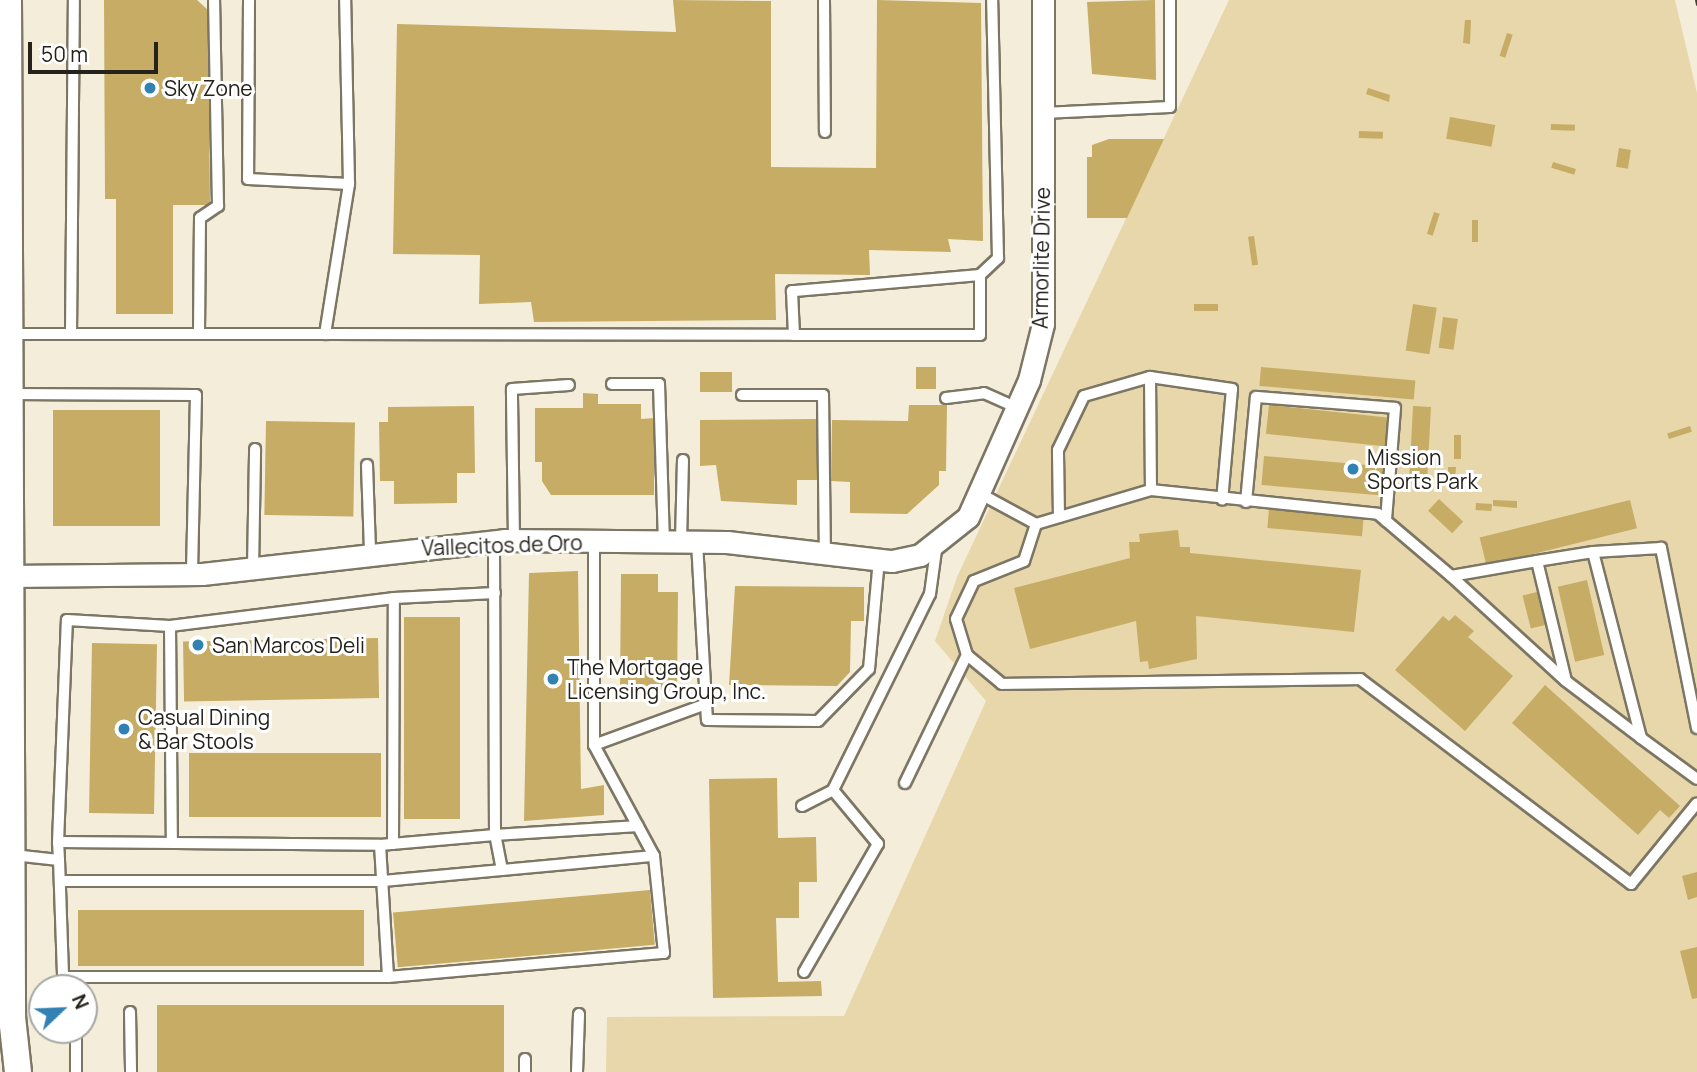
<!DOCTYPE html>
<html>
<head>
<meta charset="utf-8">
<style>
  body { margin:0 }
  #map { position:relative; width:1697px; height:1072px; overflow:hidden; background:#f4edd9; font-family:Manrope,sans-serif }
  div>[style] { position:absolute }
  .green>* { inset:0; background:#e7d7ab }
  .building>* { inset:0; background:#c6ac65; transform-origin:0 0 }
  .roads { filter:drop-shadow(2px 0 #7c7664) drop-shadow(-2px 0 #7c7664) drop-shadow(0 2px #7c7664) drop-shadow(0 -2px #7c7664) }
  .service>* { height:10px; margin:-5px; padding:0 5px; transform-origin:5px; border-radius:5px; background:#fff }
  .minor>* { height:21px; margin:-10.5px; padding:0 10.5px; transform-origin:10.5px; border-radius:10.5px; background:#fff }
  .tertiary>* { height:26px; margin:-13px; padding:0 13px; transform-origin:13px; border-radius:13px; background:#fff }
  .tram>* { height:2px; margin:-1px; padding:0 1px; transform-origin:1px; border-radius:1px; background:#434037 }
  .dots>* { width:19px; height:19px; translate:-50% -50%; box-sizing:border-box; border:4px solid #fff; border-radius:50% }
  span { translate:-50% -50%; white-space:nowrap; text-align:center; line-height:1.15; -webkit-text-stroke:6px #fff; paint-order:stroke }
  .poi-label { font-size:21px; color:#24221b }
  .left { translate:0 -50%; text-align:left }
  .street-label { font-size:21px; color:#24221b }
  .north { position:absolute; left:28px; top:974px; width:70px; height:70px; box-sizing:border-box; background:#fff; border:2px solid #a7a7a4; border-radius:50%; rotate:67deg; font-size:19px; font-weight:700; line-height:28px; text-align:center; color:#24221b }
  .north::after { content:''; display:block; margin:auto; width:24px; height:32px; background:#3281b3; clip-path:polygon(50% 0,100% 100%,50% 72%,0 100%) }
  .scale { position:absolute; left:28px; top:42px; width:130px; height:32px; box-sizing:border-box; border:4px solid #24221b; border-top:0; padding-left:9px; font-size:21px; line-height:24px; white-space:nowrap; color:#24221b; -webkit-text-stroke:5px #fff; paint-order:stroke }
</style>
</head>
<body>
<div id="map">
  <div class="green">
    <i style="clip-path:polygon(1229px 0,1675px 0,1697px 93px,1697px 1072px,606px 1072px,607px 1017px,844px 1016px,986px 701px,935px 641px,957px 577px)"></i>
  </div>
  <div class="building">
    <i style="clip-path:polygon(104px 0,197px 0,208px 10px,210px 205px,173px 205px,173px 314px,116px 314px,116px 199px,105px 199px)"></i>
    <i style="clip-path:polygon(673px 0,771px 1px,771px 167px,876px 168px,877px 0,981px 3px,983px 241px,948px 239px,951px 252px,869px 250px,870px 275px,775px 274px,776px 320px,534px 322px,531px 302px,479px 304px,480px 255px,393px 254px,397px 24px,676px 32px)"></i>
    <i style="clip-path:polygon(1155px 0,1156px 80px,1092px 74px,1087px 2px)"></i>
    <i style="clip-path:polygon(1465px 20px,1471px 20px,1470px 44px,1463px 43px)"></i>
    <i style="left:1507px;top:33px;width:6px;height:24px;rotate:18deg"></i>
    <i style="clip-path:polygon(1368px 88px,1390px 95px,1389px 102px,1366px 94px)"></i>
    <i style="left:1450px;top:117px;width:46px;height:22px;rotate:10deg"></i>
    <i style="left:1551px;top:124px;width:24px;height:6px;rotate:2deg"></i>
    <i style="left:1359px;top:131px;width:24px;height:7px;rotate:2deg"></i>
    <i style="clip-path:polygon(1109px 139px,1164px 139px,1127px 218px,1087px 218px,1087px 157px,1092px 157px,1092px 145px)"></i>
    <i style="left:1619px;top:148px;width:12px;height:19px;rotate:9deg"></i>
    <i style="left:1553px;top:162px;width:24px;height:6px;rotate:17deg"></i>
    <i style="left:1434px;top:212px;width:6px;height:23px;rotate:18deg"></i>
    <i style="left:1472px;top:220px;width:6px;height:22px"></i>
    <i style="left:1254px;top:236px;width:29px;height:6px;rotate:82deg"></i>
    <i style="left:1218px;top:304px;width:7px;height:24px;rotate:90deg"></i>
    <i style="left:1413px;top:304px;width:24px;height:47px;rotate:9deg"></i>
    <i style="left:1443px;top:317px;width:15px;height:31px;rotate:8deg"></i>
    <i style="left:916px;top:367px;width:20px;height:22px"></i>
    <i style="left:1261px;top:367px;width:155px;height:19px;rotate:5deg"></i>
    <i style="left:700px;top:372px;width:32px;height:20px"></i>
    <i style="clip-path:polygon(583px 393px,598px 394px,598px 404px,641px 404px,641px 419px,654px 418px,654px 495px,551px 495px,542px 481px,542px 462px,535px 462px,535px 408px,583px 408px)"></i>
    <i style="clip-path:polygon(909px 405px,947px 405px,946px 471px,939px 471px,939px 485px,907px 514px,850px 513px,850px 482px,831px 481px,832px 420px,908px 421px)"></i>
    <i style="left:1269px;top:405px;width:121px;height:29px;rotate:6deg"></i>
    <i style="clip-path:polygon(474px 406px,475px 473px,457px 473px,457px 503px,394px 504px,394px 481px,380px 481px,379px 422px,388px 422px,388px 407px)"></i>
    <i style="left:1413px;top:406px;width:18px;height:77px;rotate:3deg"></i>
    <i style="left:53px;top:410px;width:107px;height:116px"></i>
    <i style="clip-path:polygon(817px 419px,817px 480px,797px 480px,797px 505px,721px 501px,716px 465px,700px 466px,700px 420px)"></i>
    <i style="left:266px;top:421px;width:89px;height:94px;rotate:1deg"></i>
    <i style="left:1690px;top:426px;width:6px;height:24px;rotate:72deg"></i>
    <i style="left:1454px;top:435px;width:7px;height:24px"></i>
    <i style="left:1264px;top:456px;width:121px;height:29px;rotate:5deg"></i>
    <i style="clip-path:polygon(1448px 467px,1456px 467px,1455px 483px,1448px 482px)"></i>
    <i style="left:1439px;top:499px;width:33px;height:16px;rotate:43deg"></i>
    <i style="clip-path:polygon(1493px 500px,1517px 501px,1517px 508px,1493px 506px)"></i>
    <i style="left:1630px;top:500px;width:29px;height:155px;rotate:76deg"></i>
    <i style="left:1476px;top:503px;width:16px;height:7px;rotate:4deg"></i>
    <i style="left:1269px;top:509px;width:95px;height:19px;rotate:5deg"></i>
    <i style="clip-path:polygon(1178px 530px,1180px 547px,1190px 547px,1190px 553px,1361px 570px,1354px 632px,1196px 616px,1197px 659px,1149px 669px,1148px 661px,1140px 662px,1136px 621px,1030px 649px,1014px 588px,1130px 558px,1129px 542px,1140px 542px,1139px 534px)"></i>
    <i style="clip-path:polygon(578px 571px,581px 789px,604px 785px,604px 815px,524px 821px,529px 573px)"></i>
    <i style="clip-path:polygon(621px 574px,658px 574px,658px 592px,678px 592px,677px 691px,620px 690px)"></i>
    <i style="left:1587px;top:580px;width:77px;height:30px;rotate:77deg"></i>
    <i style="clip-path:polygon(735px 586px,864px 587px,864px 621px,851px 621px,850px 672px,837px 686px,729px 685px)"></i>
    <i style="left:1541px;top:591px;width:34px;height:19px;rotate:76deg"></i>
    <i style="clip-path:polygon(1455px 615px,1474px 631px,1468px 637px,1513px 676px,1465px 731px,1395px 670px,1443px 616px,1449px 621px)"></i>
    <i style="left:404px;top:617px;width:56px;height:202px"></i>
    <i style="left:378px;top:638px;width:60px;height:195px;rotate:89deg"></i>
    <i style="left:92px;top:643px;width:65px;height:170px;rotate:1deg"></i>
    <i style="clip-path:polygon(1545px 685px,1680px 806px,1669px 818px,1660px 810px,1638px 835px,1512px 723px)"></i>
    <i style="left:189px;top:753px;width:192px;height:64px"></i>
    <i style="clip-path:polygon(777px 778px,778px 838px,816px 837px,817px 882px,799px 882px,799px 918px,776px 918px,778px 982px,821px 981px,822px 996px,713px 998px,709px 779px)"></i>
    <i style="clip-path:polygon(1697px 872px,1697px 897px,1688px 900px,1682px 876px)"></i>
    <i style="left:650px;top:890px;width:55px;height:258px;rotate:85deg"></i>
    <i style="left:78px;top:910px;width:286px;height:56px"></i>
    <i style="clip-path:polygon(1697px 947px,1697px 998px,1692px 999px,1680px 951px)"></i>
    <i style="left:504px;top:1005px;width:67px;height:347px;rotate:90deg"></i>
  </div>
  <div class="roads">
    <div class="service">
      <i style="left:249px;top:0;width:179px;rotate:90.3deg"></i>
      <i style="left:248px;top:179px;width:101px;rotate:2.8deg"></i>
      <i style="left:349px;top:184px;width:184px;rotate:-91.2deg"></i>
      <i style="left:824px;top:0;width:132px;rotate:89.6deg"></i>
      <i style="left:1043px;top:113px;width:127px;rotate:-2.7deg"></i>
      <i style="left:1170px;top:107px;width:107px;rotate:-90deg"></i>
      <i style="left:980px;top:275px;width:25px;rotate:-43deg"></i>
      <i style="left:998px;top:258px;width:258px;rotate:-91.3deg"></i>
      <i style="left:199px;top:332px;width:114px;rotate:-89.5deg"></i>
      <i style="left:200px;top:218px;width:22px;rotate:-34deg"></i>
      <i style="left:218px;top:206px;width:206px;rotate:-91.1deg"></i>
      <i style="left:11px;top:334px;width:314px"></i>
      <i style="left:325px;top:334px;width:152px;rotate:-80.9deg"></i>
      <i style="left:71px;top:334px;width:334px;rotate:-89.5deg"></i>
      <i style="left:325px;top:334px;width:469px;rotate:0.1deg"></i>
      <i style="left:794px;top:335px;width:186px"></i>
      <i style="left:980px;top:335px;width:60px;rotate:-90deg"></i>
      <i style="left:980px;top:275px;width:189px;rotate:175.1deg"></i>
      <i style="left:792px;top:291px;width:44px;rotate:87.4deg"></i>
      <i style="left:1150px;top:377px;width:113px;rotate:89.5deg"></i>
      <i style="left:612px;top:384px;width:47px"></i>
      <i style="left:659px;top:384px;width:158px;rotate:88.2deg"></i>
      <i style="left:10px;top:394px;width:186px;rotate:0.3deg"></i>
      <i style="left:196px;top:395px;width:179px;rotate:91.3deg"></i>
      <i style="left:742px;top:395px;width:81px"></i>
      <i style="left:823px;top:395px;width:158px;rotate:89.3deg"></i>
      <i style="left:946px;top:398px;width:38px;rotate:-7deg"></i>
      <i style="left:984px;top:393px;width:35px;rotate:24deg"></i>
      <i style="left:367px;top:465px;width:88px;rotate:88deg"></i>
      <i style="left:977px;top:492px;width:67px;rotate:28.5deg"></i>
      <i style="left:1036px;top:524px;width:120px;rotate:-16.5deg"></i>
      <i style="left:1151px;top:490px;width:228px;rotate:6deg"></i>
      <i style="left:1378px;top:514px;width:96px;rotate:40.3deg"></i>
      <i style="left:1246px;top:502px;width:105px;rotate:-84.6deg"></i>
      <i style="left:1256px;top:397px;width:139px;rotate:4.5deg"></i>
      <i style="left:1395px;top:408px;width:113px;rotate:94.6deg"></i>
      <i style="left:1059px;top:517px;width:67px;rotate:-90.9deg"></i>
      <i style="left:1058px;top:450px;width:60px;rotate:-64.3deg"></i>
      <i style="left:1084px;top:396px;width:69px;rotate:-16.1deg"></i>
      <i style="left:1150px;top:377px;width:83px;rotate:8.3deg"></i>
      <i style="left:1232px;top:389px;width:111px;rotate:95.1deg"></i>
      <i style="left:1036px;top:524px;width:39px;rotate:108deg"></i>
      <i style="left:1024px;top:561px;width:54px;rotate:158.2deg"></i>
      <i style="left:974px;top:581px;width:42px;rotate:115.3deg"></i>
      <i style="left:956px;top:619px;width:38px;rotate:73deg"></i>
      <i style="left:967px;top:655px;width:45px;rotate:39.6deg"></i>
      <i style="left:1002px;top:684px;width:358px;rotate:-0.8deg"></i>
      <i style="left:1360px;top:679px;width:340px;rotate:37.1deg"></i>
      <i style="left:1631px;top:884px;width:104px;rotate:-50.8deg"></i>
      <i style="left:514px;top:540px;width:151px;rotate:-90.8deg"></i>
      <i style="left:512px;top:389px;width:57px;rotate:-4deg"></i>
      <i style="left:681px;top:541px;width:81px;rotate:-88.6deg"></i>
      <i style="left:697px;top:542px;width:178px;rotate:86.8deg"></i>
      <i style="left:707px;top:720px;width:111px;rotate:0.5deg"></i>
      <i style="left:818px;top:721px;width:73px;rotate:-45.6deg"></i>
      <i style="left:869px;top:669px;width:110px;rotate:-84.8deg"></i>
      <i style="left:1593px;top:552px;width:57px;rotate:170.9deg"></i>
      <i style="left:1537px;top:561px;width:123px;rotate:76.4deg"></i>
      <i style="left:1566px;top:681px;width:94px;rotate:37.2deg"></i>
      <i style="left:1537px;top:561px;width:87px;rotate:170.1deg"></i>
      <i style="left:1451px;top:576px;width:154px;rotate:42.4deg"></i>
      <i style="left:253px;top:569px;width:120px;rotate:-89deg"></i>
      <i style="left:170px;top:626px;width:217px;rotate:89.5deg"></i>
      <i style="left:1697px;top:728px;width:184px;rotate:-101.3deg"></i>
      <i style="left:1661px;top:548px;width:68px;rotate:176.6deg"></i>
      <i style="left:1593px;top:552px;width:192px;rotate:75.5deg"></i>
      <i style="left:1641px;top:738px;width:69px;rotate:36.2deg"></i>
      <i style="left:594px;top:745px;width:119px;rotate:-20.1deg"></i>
      <i style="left:905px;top:783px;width:142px;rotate:-64.2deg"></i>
      <i style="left:802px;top:806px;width:35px;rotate:-27deg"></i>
      <i style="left:58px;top:842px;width:222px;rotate:-87.7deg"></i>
      <i style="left:67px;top:620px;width:103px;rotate:3.3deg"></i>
      <i style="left:170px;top:626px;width:226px;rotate:-7.1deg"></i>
      <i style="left:393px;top:844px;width:246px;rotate:-89.8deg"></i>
      <i style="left:394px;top:598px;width:101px;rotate:-2.8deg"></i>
      <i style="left:380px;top:845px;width:132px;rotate:86.5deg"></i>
      <i style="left:13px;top:855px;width:46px;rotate:6.2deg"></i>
      <i style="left:59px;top:860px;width:117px;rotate:88deg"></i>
      <i style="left:63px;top:977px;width:325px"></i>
      <i style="left:388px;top:977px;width:277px;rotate:-5deg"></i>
      <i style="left:664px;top:953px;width:98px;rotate:-95.9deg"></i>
      <i style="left:654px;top:856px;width:126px;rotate:-118.4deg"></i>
      <i style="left:594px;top:745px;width:204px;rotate:-90deg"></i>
      <i style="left:59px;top:860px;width:18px;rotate:-93deg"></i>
      <i style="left:58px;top:842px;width:322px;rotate:0.5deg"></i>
      <i style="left:380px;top:845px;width:115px;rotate:-5deg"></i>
      <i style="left:495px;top:835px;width:294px;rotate:-90.2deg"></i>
      <i style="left:502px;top:870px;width:36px;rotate:-101deg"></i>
      <i style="left:495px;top:835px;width:143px;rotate:-3.6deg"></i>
      <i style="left:60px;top:881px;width:323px"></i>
      <i style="left:383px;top:881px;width:272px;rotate:-5.3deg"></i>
      <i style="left:804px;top:972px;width:148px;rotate:-60deg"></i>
      <i style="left:878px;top:844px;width:70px;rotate:-129.8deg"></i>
      <i style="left:833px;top:790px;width:219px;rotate:-63.7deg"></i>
      <i style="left:930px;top:594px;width:51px;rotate:-82.2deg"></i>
      <i style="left:130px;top:1012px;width:60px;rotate:89deg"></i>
      <i style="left:76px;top:1030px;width:42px;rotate:90deg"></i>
      <i style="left:525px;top:1072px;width:13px;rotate:-90deg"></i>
      <i style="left:577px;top:1072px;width:58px;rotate:-88deg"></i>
    </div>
    <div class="minor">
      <i style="left:8px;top:576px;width:194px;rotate:-0.6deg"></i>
      <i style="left:202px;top:574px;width:304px;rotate:-6.4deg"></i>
      <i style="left:504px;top:540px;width:223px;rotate:0.5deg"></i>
      <i style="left:727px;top:542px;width:166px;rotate:6.6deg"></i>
      <i style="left:892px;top:561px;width:29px;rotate:-12deg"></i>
      <i style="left:920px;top:555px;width:61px;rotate:-38.4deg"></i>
      <i style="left:968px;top:517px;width:150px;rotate:-66deg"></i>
      <i style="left:1029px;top:380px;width:58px;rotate:-76deg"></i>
      <i style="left:1043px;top:324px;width:324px;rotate:-90deg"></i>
    </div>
    <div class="tertiary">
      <i style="left:8px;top:0;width:1017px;rotate:89.77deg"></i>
      <i style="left:12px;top:1017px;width:55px;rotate:83.8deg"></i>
    </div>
  </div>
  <div class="tram">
    <i style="left:1696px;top:0;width:5px;rotate:79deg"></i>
  </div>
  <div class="dots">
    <i style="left:150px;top:88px;background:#3281b3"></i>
    <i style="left:1353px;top:469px;background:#3281b3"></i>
    <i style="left:198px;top:645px;background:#3281b3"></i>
    <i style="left:553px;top:679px;background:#3281b3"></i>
    <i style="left:124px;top:729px;background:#3281b3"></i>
  </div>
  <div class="poi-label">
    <span class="left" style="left:164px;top:88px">Sky Zone</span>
    <span class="left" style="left:1367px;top:469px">Mission<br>Sports Park</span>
    <span class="left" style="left:212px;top:645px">San Marcos Deli</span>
    <span class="left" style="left:567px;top:679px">The Mortgage<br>Licensing Group, Inc.</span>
    <span class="left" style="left:138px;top:729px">Casual Dining<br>&amp; Bar Stools</span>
  </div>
  <div class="street-label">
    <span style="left:1041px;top:258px;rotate:-89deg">Armorlite Drive</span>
    <span style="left:502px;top:545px;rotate:-2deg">Vallecitos de Oro</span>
  </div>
  <div class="north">N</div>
  <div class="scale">50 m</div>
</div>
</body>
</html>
